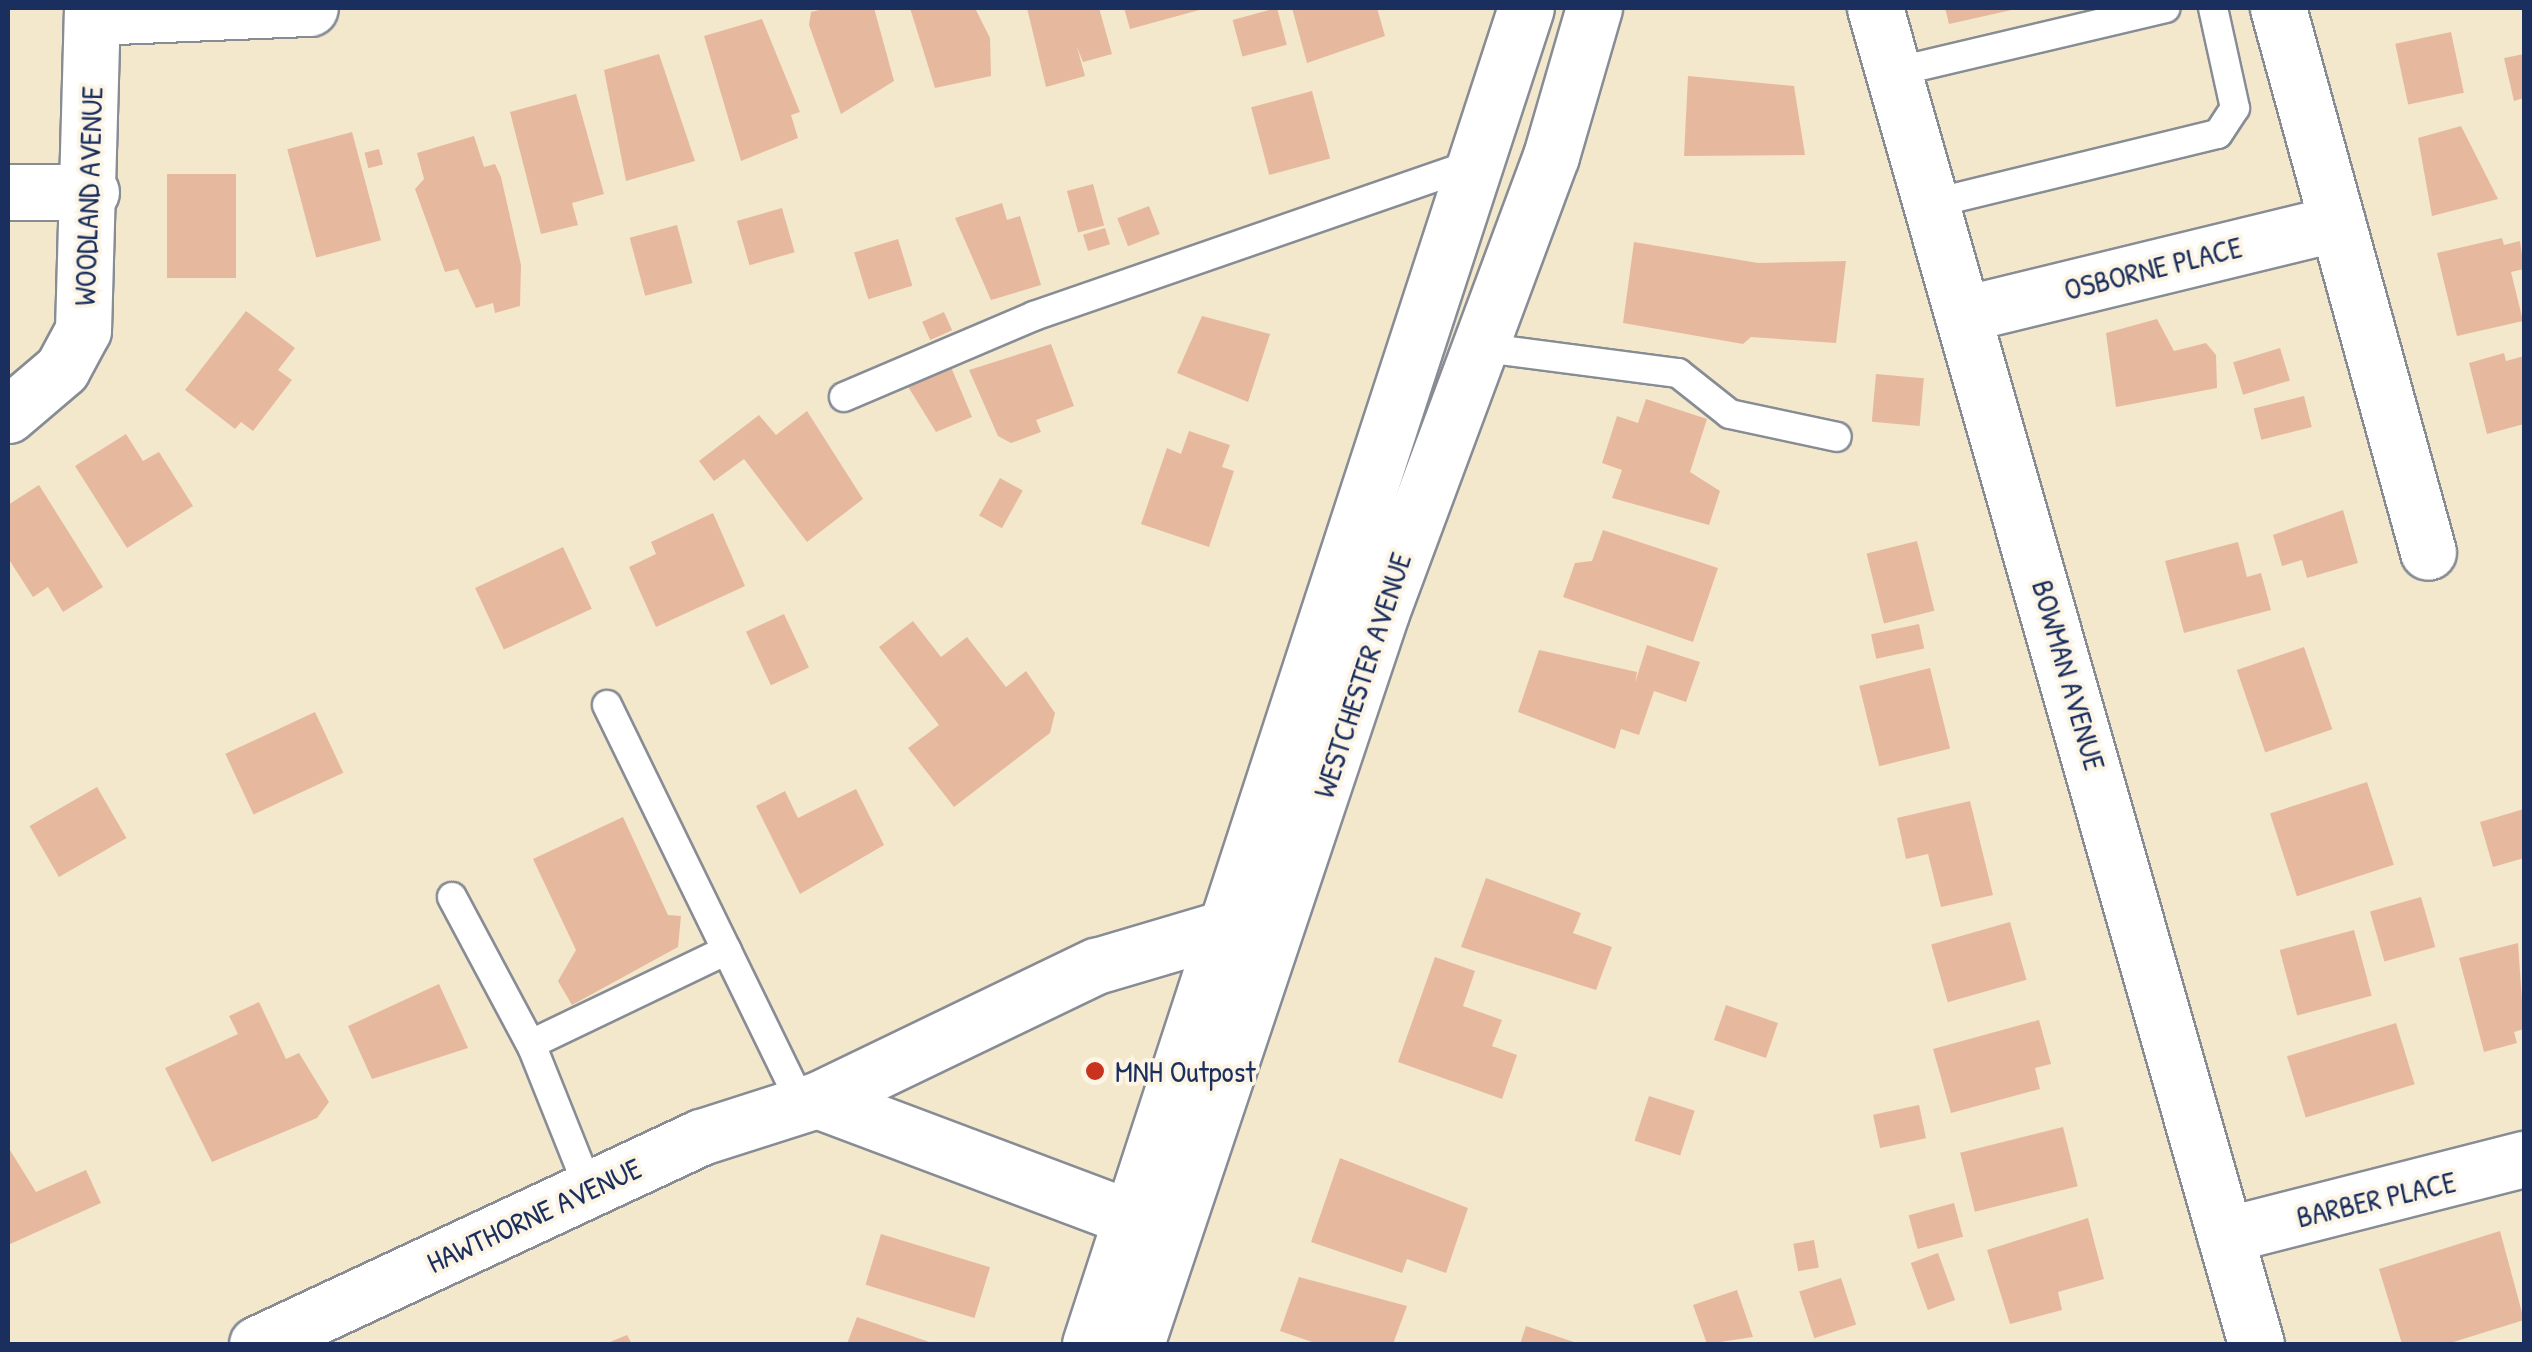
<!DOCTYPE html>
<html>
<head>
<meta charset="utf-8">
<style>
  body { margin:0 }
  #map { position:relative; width:2532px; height:1352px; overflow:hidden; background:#f3e8cc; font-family:"Patrick Hand",sans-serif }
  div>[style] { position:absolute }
  .building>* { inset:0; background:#e6b99f; transform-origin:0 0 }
  .roads { filter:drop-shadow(2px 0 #878c95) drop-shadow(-2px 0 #878c95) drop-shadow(0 2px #878c95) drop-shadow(0 -2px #878c95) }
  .service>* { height:28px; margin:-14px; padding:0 14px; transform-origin:14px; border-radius:14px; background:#fff }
  .minor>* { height:55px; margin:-27.5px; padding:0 27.5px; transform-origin:27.5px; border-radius:27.5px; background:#fff }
  .tertiary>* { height:55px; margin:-27.5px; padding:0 27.5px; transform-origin:27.5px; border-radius:27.5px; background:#fff }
  .secondary>* { height:55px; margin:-27.5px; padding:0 27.5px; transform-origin:27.5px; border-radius:27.5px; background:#fff }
  .dots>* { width:28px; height:28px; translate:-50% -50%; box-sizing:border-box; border:5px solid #fcf5e5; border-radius:50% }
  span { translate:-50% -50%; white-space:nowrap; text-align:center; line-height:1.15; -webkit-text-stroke:8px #fcf5e5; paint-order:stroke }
  .street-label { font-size:30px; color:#1b2f5e }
  .poi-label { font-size:30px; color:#1b2f5e }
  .left { translate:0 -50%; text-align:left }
  .frame { position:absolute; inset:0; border:10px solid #1b2f5e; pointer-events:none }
</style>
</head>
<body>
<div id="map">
  <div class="building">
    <i style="clip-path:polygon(828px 8px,874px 8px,894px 81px,841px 114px,809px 25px,811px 12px)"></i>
    <i style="clip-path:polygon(910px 8px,975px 8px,990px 38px,991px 76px,935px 88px)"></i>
    <i style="clip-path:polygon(1027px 8px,1099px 8px,1112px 54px,1083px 62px,1077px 47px,1085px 76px,1046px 87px)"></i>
    <i style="clip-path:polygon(1124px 8px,1203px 8px,1203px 9px,1130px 29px)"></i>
    <i style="left:1277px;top:8px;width:38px;height:46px;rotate:75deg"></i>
    <i style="clip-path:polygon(1292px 8px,1377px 8px,1385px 36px,1307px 63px)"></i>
    <i style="clip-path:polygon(1945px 8px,2016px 8px,2016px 9px,1949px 24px)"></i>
    <i style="clip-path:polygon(762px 19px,800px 112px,791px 115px,798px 138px,741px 161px,704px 36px)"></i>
    <i style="left:2451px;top:32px;width:62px;height:57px;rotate:78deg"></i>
    <i style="clip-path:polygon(659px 54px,695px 161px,626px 181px,604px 70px)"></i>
    <i style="clip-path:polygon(2524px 54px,2524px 98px,2514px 101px,2504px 58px)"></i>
    <i style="clip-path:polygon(1688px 76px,1794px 86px,1805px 155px,1684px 156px)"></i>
    <i style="left:1312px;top:91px;width:70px;height:63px;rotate:75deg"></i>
    <i style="clip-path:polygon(576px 94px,604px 194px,572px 203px,578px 225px,541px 234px,510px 112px)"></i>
    <i style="clip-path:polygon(2461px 126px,2498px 199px,2432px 216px,2418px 138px)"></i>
    <i style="left:352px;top:132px;width:112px;height:67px;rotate:75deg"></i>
    <i style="clip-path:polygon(474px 136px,484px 167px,495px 164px,501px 177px,521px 265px,520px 306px,495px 313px,493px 303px,476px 308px,458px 269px,445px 272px,415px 189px,424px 179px,417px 153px)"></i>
    <i style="left:379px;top:149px;width:16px;height:15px;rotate:76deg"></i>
    <i style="left:167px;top:174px;width:69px;height:104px"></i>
    <i style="left:1093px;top:184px;width:43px;height:27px;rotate:75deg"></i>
    <i style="clip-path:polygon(1002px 203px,1007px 220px,1020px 216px,1041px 285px,991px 300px,955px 218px)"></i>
    <i style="left:1149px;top:206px;width:30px;height:34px;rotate:69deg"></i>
    <i style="left:782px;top:208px;width:46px;height:47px;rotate:74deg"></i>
    <i style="left:677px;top:225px;width:60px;height:49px;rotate:75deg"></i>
    <i style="left:1105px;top:228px;width:17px;height:23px;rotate:73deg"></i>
    <i style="clip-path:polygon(2502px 238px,2504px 245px,2520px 241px,2524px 269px,2511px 272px,2523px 321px,2457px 336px,2437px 253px)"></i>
    <i style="left:898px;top:239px;width:49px;height:46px;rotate:73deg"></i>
    <i style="clip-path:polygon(1634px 242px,1758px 263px,1846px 261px,1836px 343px,1751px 337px,1743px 344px,1623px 323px)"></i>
    <i style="clip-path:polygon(246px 311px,295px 348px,278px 370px,292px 380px,253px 431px,241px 422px,235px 429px,185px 390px)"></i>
    <i style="left:944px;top:312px;width:20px;height:24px;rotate:66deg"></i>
    <i style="clip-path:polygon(1202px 316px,1270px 334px,1248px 402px,1177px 373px)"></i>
    <i style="clip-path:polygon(2157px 319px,2174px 351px,2206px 343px,2216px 355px,2217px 388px,2116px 407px,2106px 333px)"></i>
    <i style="clip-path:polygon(1051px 344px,1074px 406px,1036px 420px,1041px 432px,1011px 443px,998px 436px,969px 370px)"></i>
    <i style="left:2280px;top:348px;width:34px;height:49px;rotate:73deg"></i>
    <i style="clip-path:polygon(2504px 353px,2506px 361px,2524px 356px,2524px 424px,2487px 434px,2469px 363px)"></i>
    <i style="clip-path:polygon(951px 367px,972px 417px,936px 432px,907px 385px)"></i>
    <i style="left:1876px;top:374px;width:48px;height:48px;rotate:5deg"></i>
    <i style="left:2304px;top:396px;width:32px;height:52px;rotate:76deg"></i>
    <i style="clip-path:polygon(1646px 399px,1707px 419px,1690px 472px,1720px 491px,1709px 525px,1612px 498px,1622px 470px,1602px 463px,1617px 416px,1638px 423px)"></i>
    <i style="clip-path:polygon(807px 411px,863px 499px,807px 542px,744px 459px,714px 481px,699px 461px,759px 415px,776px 435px)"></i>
    <i style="clip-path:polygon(1189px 431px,1230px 445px,1222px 467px,1234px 471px,1209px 547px,1141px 524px,1167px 448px,1181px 454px)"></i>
    <i style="clip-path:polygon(126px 434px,143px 461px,159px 452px,193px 506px,127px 548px,75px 466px)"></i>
    <i style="left:1000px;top:478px;width:26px;height:43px;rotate:29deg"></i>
    <i style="clip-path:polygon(39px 485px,103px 587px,63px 612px,48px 587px,33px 597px,8px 558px,8px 505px)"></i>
    <i style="clip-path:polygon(2343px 510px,2358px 563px,2307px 578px,2302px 560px,2282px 566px,2273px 535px)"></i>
    <i style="clip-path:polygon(713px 513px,745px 586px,656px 627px,629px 567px,656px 554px,651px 542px)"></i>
    <i style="clip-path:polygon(1603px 530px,1718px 568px,1693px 642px,1563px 597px,1575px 563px,1592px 561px)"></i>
    <i style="left:1917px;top:541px;width:72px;height:52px;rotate:76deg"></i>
    <i style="clip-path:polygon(2238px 542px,2247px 577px,2261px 573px,2271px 610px,2184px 633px,2165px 561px)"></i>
    <i style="left:563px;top:547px;width:68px;height:97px;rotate:65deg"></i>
    <i style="left:784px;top:614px;width:59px;height:42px;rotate:65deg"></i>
    <i style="clip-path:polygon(913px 621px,941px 657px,967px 637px,1006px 687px,1026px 671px,1055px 713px,1050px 733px,954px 807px,908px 748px,939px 725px,879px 647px)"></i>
    <i style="left:1919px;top:624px;width:25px;height:49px;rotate:78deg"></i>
    <i style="clip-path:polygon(1647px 645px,1700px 662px,1686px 702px,1654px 691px,1639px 735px,1621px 729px,1615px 749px,1518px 712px,1539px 650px,1637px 672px,1635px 683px)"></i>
    <i style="left:2304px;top:647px;width:87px;height:71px;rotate:71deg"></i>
    <i style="left:1930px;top:668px;width:83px;height:73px;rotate:76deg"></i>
    <i style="left:315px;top:712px;width:67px;height:99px;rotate:65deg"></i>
    <i style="left:2367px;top:782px;width:87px;height:102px;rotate:72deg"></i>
    <i style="left:97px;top:787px;width:59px;height:78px;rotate:60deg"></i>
    <i style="clip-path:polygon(856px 789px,884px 845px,800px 894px,756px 806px,785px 791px,798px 818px)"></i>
    <i style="clip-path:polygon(1970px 801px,1993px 895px,1941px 907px,1928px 854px,1906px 859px,1897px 818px)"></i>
    <i style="clip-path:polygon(2524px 809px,2524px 858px,2493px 867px,2480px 822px)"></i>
    <i style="clip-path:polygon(623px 817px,668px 915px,681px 916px,678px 947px,572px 1005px,558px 981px,576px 950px,533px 859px)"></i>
    <i style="clip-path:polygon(1486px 878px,1581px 913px,1573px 933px,1612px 947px,1596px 990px,1461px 947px)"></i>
    <i style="left:2421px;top:897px;width:52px;height:53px;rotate:74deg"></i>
    <i style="left:2010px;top:922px;width:60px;height:82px;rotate:74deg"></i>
    <i style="left:2354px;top:930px;width:68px;height:77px;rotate:75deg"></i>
    <i style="clip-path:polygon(2518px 943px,2524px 1029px,2514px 1032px,2517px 1043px,2484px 1052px,2459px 958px)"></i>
    <i style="clip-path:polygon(1435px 957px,1475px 971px,1463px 1006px,1502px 1020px,1492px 1046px,1517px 1055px,1502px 1099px,1398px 1062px)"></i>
    <i style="clip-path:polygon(439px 984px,468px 1048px,372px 1079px,348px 1026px)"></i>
    <i style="clip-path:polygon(259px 1002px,286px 1059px,299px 1053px,329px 1102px,317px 1118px,212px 1162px,165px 1068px,238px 1034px,229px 1016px)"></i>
    <i style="left:1726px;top:1005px;width:55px;height:37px;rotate:19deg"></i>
    <i style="clip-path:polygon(2039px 1020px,2051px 1064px,2035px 1068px,2040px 1089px,1951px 1113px,1933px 1049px)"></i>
    <i style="left:2396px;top:1023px;width:64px;height:114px;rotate:73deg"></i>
    <i style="left:1649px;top:1096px;width:48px;height:47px;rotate:18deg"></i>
    <i style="left:1919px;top:1105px;width:34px;height:47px;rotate:78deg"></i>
    <i style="left:2063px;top:1127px;width:61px;height:106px;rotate:76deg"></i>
    <i style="clip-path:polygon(8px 1147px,36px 1192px,86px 1170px,101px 1203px,8px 1245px)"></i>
    <i style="clip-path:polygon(1340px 1158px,1468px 1208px,1446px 1273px,1407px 1259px,1402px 1273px,1311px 1242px)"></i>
    <i style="left:1954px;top:1203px;width:35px;height:47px;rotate:75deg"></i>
    <i style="clip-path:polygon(2088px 1218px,2104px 1279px,2058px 1292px,2062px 1310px,2010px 1324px,1987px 1250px)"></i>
    <i style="clip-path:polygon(2500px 1231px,2524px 1320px,2447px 1344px,2402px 1344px,2379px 1269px)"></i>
    <i style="left:881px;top:1234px;width:114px;height:53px;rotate:17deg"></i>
    <i style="left:1814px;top:1240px;width:28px;height:21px;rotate:80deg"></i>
    <i style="left:1938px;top:1253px;width:50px;height:29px;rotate:70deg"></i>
    <i style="clip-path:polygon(1299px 1277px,1407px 1306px,1393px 1344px,1318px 1344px,1280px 1331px)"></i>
    <i style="left:1841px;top:1278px;width:49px;height:44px;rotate:72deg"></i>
    <i style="clip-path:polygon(1737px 1290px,1753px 1337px,1707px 1344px,1693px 1305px)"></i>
    <i style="clip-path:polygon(857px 1317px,935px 1344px,847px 1344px)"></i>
    <i style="clip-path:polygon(1526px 1326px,1580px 1344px,1520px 1344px)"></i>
    <i style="clip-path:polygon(627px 1335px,632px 1344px,605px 1344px)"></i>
  </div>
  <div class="roads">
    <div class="service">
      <i style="left:1895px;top:72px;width:278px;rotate:-13.3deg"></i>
      <i style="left:1934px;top:203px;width:292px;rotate:-13.7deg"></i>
      <i style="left:2218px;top:134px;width:31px;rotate:-57deg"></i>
      <i style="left:2235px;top:108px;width:102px;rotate:-102.4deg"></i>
      <i style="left:1478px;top:347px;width:202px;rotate:7.4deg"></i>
      <i style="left:1678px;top:373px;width:66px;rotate:38.3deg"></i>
      <i style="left:1730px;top:414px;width:109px;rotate:12.1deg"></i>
      <i style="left:844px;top:397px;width:207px;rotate:-23.1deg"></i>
      <i style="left:1034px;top:316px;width:464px;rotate:-19.1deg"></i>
      <i style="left:607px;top:705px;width:444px;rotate:64deg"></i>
      <i style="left:452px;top:897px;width:172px;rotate:61.9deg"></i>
      <i style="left:533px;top:1049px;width:151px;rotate:68.2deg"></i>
      <i style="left:531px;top:1044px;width:217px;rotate:-25.6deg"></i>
    </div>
    <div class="minor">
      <i style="left:2278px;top:8px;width:564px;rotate:74.58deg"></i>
      <i style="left:92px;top:17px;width:218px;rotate:-2.4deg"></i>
      <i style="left:8px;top:192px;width:83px"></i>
      <i style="left:1968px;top:313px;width:380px;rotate:-13.7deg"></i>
      <i style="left:8px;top:415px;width:71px;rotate:-40.4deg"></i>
      <i style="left:62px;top:369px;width:44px;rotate:-61.7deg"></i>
      <i style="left:83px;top:330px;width:322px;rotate:-88.4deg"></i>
      <i style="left:817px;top:1100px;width:335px;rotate:20.6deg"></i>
      <i style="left:1131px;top:1218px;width:46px;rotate:-34.4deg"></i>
      <i style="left:2225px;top:1235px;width:309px;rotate:-14.3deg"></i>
      <i style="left:257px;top:1344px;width:490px;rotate:-25deg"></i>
      <i style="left:701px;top:1137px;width:122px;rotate:-17.7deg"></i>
      <i style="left:817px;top:1100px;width:310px;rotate:-25.7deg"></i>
      <i style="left:1096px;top:966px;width:138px;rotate:-16.5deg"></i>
      <i style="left:1228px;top:927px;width:39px;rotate:13deg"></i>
    </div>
    <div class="tertiary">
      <i style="left:1875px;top:8px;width:1389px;rotate:74.08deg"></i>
    </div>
    <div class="secondary">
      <i style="left:1090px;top:1344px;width:1405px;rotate:-71.93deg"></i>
      <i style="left:1136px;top:1344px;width:771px;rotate:-71.47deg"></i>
      <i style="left:1381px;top:613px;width:488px;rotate:-69.6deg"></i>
      <i style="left:1551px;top:156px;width:154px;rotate:-73.8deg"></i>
    </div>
  </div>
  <div class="dots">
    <i style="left:1095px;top:1071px;background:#c8321e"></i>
  </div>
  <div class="street-label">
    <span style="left:88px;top:196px;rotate:-88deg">WOODLAND AVENUE</span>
    <span style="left:2153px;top:268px;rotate:-14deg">OSBORNE PLACE</span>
    <span style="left:1362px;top:675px;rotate:-72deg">WESTCHESTER AVENUE</span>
    <span style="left:2069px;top:675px;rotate:74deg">BOWMAN AVENUE</span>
    <span style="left:2376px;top:1199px;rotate:-13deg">BARBER PLACE</span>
    <span style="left:534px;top:1215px;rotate:-25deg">HAWTHORNE AVENUE</span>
  </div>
  <div class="poi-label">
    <span class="left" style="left:1115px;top:1071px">MNH Outpost</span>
  </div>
  <div class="frame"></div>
</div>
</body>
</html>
